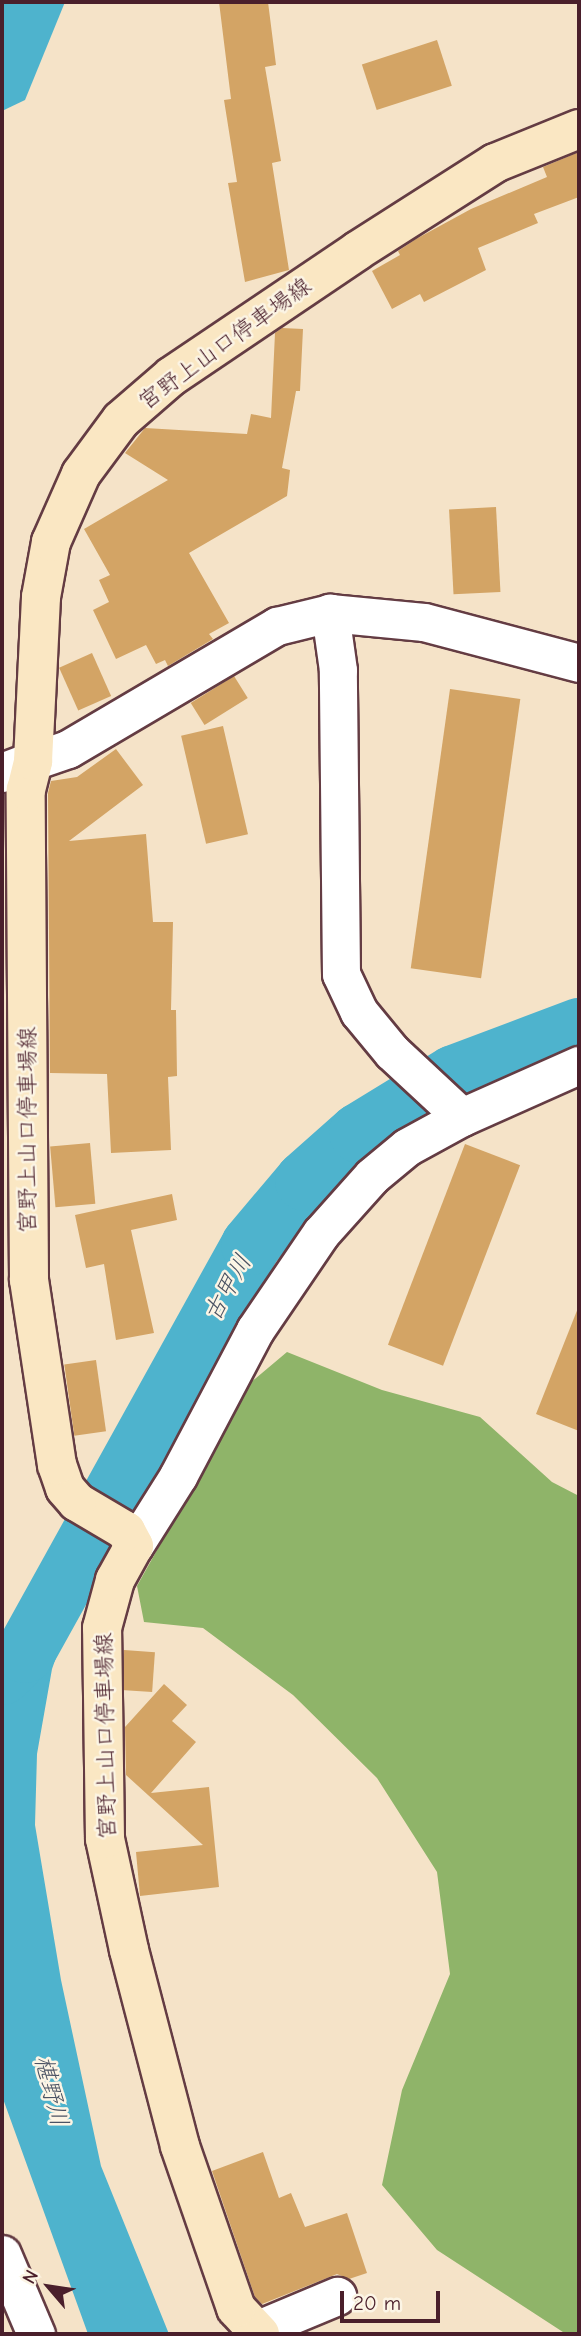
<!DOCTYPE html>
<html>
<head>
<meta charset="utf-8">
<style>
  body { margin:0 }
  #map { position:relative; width:581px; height:2336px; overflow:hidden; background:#f5e3c8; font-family:"Comic Neue","Klee One",sans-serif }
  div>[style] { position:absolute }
  .forest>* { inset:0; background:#8fb469 }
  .water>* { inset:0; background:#4eb3cd }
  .river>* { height:60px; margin:-30px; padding:0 30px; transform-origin:30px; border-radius:30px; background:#4eb3cd }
  .building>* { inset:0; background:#d3a465; transform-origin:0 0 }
  .roads { filter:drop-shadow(2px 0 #643c43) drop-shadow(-2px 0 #643c43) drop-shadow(0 2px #643c43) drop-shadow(0 -2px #643c43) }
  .minor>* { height:37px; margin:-18.5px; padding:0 18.5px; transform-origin:18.5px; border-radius:18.5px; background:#fff }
  .tertiary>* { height:38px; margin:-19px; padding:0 19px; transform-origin:19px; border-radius:19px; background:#fff }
  .secondary>* { height:38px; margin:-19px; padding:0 19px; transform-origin:19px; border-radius:19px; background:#fae7c3 }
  span { translate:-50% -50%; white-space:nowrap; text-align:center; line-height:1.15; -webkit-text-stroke:5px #fcf5e5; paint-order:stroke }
  .street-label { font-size:23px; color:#4a1f2b }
  .water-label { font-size:24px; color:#4b5364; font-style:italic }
  .frame { position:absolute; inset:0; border:4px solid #4a1f2b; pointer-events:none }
  .north { position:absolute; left:14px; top:2252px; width:70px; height:70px; -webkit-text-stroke:5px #fcf5e5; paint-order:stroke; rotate:299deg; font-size:19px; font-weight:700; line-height:28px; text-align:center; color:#4a1f2b }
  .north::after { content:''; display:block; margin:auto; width:24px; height:32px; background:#4a1f2b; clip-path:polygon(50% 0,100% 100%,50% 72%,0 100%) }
  .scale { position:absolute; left:340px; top:2291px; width:100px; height:32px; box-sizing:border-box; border:4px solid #4a1f2b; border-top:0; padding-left:9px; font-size:21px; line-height:24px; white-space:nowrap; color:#4a1f2b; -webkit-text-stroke:5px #fcf5e5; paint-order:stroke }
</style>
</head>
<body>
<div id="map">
  <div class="forest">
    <i style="clip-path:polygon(287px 1352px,382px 1390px,480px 1417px,552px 1482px,579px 1496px,579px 2334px,566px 2334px,437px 2250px,382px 2185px,402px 2090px,450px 1974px,437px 1872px,377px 1778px,293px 1695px,203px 1628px,144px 1622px,137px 1586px,250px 1383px)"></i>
  </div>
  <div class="water">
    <i style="clip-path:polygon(2px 2px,65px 2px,25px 100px,2px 111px)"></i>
    <i style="clip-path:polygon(84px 1578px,52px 1669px,37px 1754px,35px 1825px,61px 1980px,101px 2166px,169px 2334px,88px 2334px,2px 2096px,2px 1649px,17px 1649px,48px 1595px)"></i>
  </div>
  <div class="river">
    <i style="left:2px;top:1675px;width:32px;rotate:-44deg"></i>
    <i style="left:25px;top:1653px;width:466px;rotate:-61deg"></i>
    <i style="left:251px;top:1245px;width:84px;rotate:-49.8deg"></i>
    <i style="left:305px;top:1181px;width:72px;rotate:-41.6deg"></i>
    <i style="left:359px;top:1133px;width:111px;rotate:-31.4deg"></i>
    <i style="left:454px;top:1075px;width:134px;rotate:-20.6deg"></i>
  </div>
  <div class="building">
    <i style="clip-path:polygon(219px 2px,268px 2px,276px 65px,265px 67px,281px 161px,272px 163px,289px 270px,245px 282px,228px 183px,237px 182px,224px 100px,231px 99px)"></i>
    <i style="left:437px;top:40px;width:48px;height:79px;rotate:72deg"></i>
    <i style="clip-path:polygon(579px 152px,579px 197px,534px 214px,538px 223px,478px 248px,486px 270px,424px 302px,420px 294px,392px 309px,372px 271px,400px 255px,398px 251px,416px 239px,471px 209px,547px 177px,543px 167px)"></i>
    <i style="clip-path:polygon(282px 328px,303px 329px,300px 391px,296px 391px,282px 468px,290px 470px,287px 496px,189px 553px,229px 623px,209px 634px,213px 639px,168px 666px,165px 660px,156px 664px,146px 645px,116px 659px,93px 610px,109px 602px,99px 580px,110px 575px,84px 529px,168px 480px,125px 453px,145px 428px,247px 434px,251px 414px,271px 418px,275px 333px)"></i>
    <i style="left:496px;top:507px;width:85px;height:47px;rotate:87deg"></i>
    <i style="left:92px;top:653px;width:47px;height:36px;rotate:66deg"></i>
    <i style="left:234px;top:676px;width:26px;height:51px;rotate:58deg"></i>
    <i style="left:450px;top:689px;width:71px;height:282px;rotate:8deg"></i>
    <i style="left:223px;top:726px;width:111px;height:43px;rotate:77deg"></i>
    <i style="clip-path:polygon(116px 749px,143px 785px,69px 841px,146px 834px,153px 922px,173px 922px,171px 1010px,176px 1010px,177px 1076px,168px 1077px,171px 1150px,111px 1153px,107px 1074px,50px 1073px,48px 793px,51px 781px,77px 777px)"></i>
    <i style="left:90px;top:1143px;width:61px;height:40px;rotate:85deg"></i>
    <i style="left:465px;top:1144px;width:59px;height:215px;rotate:21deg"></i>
    <i style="clip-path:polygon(172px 1194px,177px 1220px,131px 1230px,154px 1333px,116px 1340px,104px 1264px,86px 1268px,75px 1215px)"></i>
    <i style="clip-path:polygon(578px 1308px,579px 1309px,579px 1431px,536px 1414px)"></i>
    <i style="left:96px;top:1360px;width:72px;height:32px;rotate:82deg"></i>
    <i style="left:124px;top:1650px;width:31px;height:40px;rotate:4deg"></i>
    <i style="clip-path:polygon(164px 1684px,187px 1705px,172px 1721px,196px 1742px,151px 1793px,209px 1787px,219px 1887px,140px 1896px,136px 1852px,203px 1845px,126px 1775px,125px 1727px)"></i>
    <i style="clip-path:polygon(263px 2152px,279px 2198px,291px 2193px,305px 2227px,347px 2213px,367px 2273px,349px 2279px,337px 2274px,262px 2304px,255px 2297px,212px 2171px)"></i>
  </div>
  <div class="roads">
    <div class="minor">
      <i style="left:33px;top:761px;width:37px;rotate:-19deg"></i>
      <i style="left:68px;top:749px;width:243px;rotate:-30.5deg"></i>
      <i style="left:277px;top:626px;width:55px;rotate:-13.8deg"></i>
      <i style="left:330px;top:613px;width:94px;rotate:5.5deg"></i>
      <i style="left:424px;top:622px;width:160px;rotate:14.8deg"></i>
      <i style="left:462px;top:1117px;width:128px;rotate:-24deg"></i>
      <i style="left:134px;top:1546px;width:83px;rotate:-57.8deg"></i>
      <i style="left:178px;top:1476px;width:165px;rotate:-62.2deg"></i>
      <i style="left:255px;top:1330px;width:117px;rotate:-55.8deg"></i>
      <i style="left:321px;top:1233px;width:76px;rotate:-48.2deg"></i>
      <i style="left:372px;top:1176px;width:45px;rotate:-39.6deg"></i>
      <i style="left:407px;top:1147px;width:63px;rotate:-28.6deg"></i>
      <i style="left:462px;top:1117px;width:96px;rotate:-137.1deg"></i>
      <i style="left:392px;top:1052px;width:52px;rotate:-129.5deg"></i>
      <i style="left:359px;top:1012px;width:42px;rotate:-115.3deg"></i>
      <i style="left:341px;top:974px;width:304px;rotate:-90.6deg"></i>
      <i style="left:338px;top:670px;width:58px;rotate:-98deg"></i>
      <i style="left:2px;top:2254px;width:87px;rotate:67deg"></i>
      <i style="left:258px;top:2329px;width:86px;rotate:-22.7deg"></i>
    </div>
    <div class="tertiary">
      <i style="left:2px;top:773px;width:33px;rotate:-21deg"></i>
    </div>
    <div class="secondary">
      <i style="left:260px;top:2334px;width:35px;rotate:-133deg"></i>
      <i style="left:236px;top:2308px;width:171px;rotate:-109.1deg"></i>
      <i style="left:180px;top:2146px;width:203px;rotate:-104.6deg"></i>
      <i style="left:129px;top:1950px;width:114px;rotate:-102.2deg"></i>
      <i style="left:105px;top:1839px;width:211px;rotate:-90.8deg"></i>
      <i style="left:102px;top:1628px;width:50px;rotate:-74.8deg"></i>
      <i style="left:115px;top:1580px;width:39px;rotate:-61deg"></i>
      <i style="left:134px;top:1546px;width:17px;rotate:-118deg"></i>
      <i style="left:126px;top:1531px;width:57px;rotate:-149.4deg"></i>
      <i style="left:77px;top:1502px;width:18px;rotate:-131deg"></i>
      <i style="left:65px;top:1488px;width:24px;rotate:-109deg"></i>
      <i style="left:57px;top:1465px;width:187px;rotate:-98.6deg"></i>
      <i style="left:29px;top:1280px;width:490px;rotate:-90.4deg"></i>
      <i style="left:26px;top:790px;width:30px;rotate:-76deg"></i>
      <i style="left:33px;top:761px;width:164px;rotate:-87.2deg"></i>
      <i style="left:41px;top:597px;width:56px;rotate:-79.7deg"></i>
      <i style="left:51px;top:542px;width:74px;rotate:-66.2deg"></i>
      <i style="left:81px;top:474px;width:67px;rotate:-53.5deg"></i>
      <i style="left:121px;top:420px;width:67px;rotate:-40.8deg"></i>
      <i style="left:172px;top:376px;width:223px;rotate:-34deg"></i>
      <i style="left:357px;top:251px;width:164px;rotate:-32.5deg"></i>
      <i style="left:495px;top:163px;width:91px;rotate:-22deg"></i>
    </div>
  </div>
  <div class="street-label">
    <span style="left:225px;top:344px;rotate:-36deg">宮野上山口停車場線</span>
    <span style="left:28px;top:1130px;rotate:-90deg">宮野上山口停車場線</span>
    <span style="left:106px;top:1736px;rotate:-91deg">宮野上山口停車場線</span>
  </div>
  <div class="water-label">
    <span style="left:228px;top:1288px;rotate:-61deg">古甲川</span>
    <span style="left:51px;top:2091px;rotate:76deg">椹野川</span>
  </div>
  <div class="frame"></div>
  <div class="north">N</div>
  <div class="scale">20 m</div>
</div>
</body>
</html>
